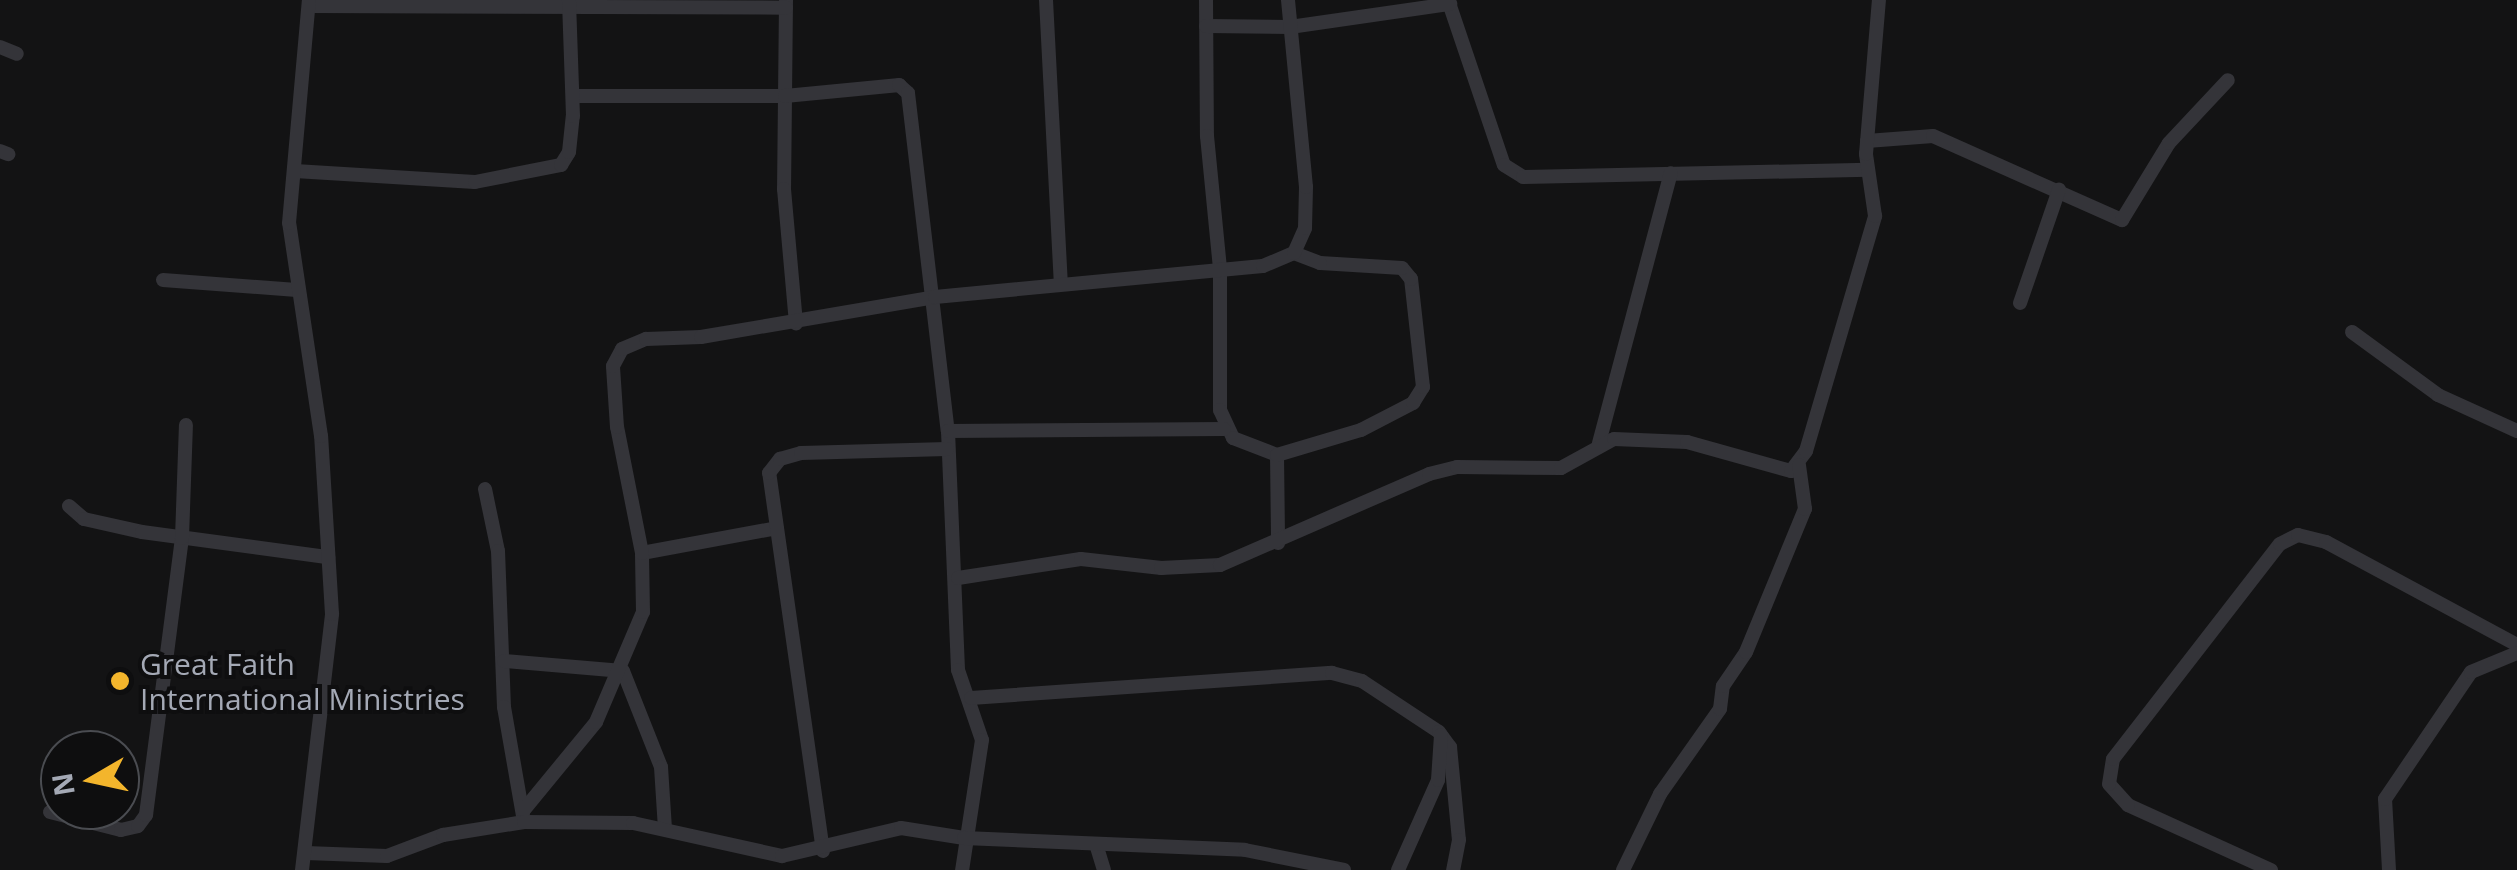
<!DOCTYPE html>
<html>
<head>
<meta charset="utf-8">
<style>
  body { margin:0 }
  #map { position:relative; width:2517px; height:870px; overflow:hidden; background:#131314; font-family:"Open Sans",sans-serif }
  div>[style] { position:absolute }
  .street>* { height:14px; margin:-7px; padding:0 7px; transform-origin:7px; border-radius:7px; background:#343439 }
  .dots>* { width:28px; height:28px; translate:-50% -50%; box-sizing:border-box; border:5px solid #0e0e0f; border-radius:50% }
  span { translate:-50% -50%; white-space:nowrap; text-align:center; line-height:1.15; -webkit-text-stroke:8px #0e0e0f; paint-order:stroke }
  .poi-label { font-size:30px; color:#a4a9b5 }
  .left { translate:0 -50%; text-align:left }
  .north { position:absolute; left:40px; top:730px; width:100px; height:100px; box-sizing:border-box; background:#0e0e0f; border:2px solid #4a4c51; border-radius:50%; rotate:261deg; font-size:28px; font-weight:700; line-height:40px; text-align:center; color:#a4a9b5 }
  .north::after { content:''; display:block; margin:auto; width:35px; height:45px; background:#f3b52c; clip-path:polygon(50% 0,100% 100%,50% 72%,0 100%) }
</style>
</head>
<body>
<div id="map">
  <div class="street">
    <i style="left:1046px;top:0;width:283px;rotate:87deg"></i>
    <i style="left:1206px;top:0;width:136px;rotate:89.6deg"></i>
    <i style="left:1207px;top:136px;width:134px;rotate:84.4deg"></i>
    <i style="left:1220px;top:269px;width:141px;rotate:90deg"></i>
    <i style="left:1220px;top:410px;width:31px;rotate:65deg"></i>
    <i style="left:1233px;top:438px;width:47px;rotate:21.1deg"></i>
    <i style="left:1277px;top:455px;width:88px;rotate:89.3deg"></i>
    <i style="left:1448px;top:0;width:174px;rotate:71.3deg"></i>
    <i style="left:1504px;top:165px;width:22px;rotate:32deg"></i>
    <i style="left:1523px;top:177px;width:345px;rotate:-1.2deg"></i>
    <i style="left:786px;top:1px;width:188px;rotate:90.6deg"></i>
    <i style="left:784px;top:189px;width:135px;rotate:84.9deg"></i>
    <i style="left:309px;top:6px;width:477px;rotate:0.2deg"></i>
    <i style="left:1206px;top:26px;width:84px;rotate:0.7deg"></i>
    <i style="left:1290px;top:27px;width:162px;rotate:-8.2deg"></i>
    <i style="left:0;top:47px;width:18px;rotate:22deg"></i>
    <i style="left:573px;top:96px;width:212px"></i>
    <i style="left:785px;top:96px;width:115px;rotate:-5.5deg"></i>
    <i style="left:899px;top:85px;width:12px;rotate:42deg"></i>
    <i style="left:908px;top:93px;width:340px;rotate:83.3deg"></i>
    <i style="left:948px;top:431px;width:239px;rotate:87.6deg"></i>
    <i style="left:958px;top:670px;width:74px;rotate:71.1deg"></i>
    <i style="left:982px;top:740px;width:132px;rotate:98.7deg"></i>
    <i style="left:1867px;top:141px;width:66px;rotate:-4.3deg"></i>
    <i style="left:1933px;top:136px;width:207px;rotate:24deg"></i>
    <i style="left:2122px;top:220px;width:90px;rotate:-58.6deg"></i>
    <i style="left:2169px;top:143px;width:86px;rotate:-46.9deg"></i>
    <i style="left:0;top:151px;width:9px;rotate:21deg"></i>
    <i style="left:295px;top:171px;width:180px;rotate:3.5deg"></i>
    <i style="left:475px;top:182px;width:88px;rotate:-11.2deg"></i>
    <i style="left:561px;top:165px;width:15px;rotate:-58deg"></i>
    <i style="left:569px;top:152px;width:36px;rotate:-84deg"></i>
    <i style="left:573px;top:116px;width:116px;rotate:-92deg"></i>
    <i style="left:163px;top:280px;width:134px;rotate:4.3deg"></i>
    <i style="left:2020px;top:303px;width:120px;rotate:-71deg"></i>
    <i style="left:2352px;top:332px;width:107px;rotate:36.2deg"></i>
    <i style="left:2438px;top:395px;width:87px;rotate:24.5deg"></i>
    <i style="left:948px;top:431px;width:276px;rotate:-0.4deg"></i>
    <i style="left:1599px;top:443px;width:279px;rotate:-75.1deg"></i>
    <i style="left:1277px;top:455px;width:88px;rotate:-16.6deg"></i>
    <i style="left:1361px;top:430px;width:59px;rotate:-27.4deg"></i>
    <i style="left:1413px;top:403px;width:19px;rotate:-58deg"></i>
    <i style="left:1423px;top:387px;width:109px;rotate:-96.3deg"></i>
    <i style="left:1411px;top:279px;width:14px;rotate:-129deg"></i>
    <i style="left:1402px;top:268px;width:82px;rotate:-176.5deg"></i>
    <i style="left:1320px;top:263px;width:28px;rotate:-159deg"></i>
    <i style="left:485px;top:489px;width:63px;rotate:78.2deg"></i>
    <i style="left:498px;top:551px;width:156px;rotate:87.8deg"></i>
    <i style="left:504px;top:707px;width:111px;rotate:80.1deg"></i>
    <i style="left:69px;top:506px;width:20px;rotate:41deg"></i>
    <i style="left:84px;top:519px;width:59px;rotate:12.6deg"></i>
    <i style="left:142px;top:532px;width:188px;rotate:7.7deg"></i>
    <i style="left:642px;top:553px;width:137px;rotate:-10.5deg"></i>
    <i style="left:958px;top:578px;width:124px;rotate:-8.8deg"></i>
    <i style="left:1081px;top:559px;width:81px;rotate:6.4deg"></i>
    <i style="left:1161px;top:568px;width:59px;rotate:-2.9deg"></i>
    <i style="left:1220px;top:565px;width:228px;rotate:-23.5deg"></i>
    <i style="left:1429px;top:474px;width:29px;rotate:-14deg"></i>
    <i style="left:1457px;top:467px;width:104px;rotate:0.6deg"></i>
    <i style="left:1561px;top:468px;width:60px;rotate:-28.7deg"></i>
    <i style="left:1614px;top:439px;width:73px;rotate:2.4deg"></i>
    <i style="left:1687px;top:442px;width:108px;rotate:15.6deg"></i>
    <i style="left:1791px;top:471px;width:25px;rotate:-53deg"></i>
    <i style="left:1806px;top:451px;width:245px;rotate:-73.6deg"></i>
    <i style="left:1875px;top:216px;width:63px;rotate:-98.3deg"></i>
    <i style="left:1866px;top:154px;width:155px;rotate:-85.2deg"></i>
    <i style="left:504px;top:661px;width:119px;rotate:4.8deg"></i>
    <i style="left:623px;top:671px;width:103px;rotate:68.4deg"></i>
    <i style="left:661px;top:767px;width:62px;rotate:86.3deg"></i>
    <i style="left:971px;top:698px;width:362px;rotate:-4deg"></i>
    <i style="left:1332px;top:673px;width:31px;rotate:15deg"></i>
    <i style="left:1362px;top:681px;width:92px;rotate:33.5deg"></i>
    <i style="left:1439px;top:732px;width:19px;rotate:54deg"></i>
    <i style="left:1450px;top:747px;width:93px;rotate:84.5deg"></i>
    <i style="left:1459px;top:840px;width:31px;rotate:101deg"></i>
    <i style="left:523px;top:811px;width:115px;rotate:-50.6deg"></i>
    <i style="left:596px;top:722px;width:120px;rotate:-66.9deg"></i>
    <i style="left:643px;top:612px;width:59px;rotate:-91deg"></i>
    <i style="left:642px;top:553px;width:128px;rotate:-101.2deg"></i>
    <i style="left:617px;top:427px;width:61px;rotate:-93.8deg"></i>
    <i style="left:613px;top:366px;width:19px;rotate:-62deg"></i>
    <i style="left:622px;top:349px;width:26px;rotate:-23deg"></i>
    <i style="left:646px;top:339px;width:55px;rotate:-2.1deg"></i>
    <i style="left:701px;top:337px;width:237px;rotate:-9.7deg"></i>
    <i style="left:935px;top:297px;width:329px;rotate:-5.4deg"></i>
    <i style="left:1263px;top:266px;width:34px;rotate:-23deg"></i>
    <i style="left:1294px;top:253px;width:27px;rotate:-66deg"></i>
    <i style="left:1305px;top:228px;width:41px;rotate:-88.6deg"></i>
    <i style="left:1306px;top:187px;width:188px;rotate:-95.5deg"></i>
    <i style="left:50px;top:812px;width:73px;rotate:14.2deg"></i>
    <i style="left:121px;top:830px;width:17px;rotate:-13deg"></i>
    <i style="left:138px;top:826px;width:14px;rotate:-54deg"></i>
    <i style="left:146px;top:815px;width:279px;rotate:-82.6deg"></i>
    <i style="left:182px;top:538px;width:113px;rotate:-88deg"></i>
    <i style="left:1096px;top:844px;width:27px;rotate:73deg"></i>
    <i style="left:823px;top:851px;width:382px;rotate:-98.1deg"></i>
    <i style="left:769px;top:473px;width:18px;rotate:-52deg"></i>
    <i style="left:780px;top:459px;width:22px;rotate:-16deg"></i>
    <i style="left:801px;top:453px;width:146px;rotate:-1.6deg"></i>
    <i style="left:306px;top:853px;width:81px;rotate:2.1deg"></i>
    <i style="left:387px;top:856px;width:60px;rotate:-20.6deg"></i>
    <i style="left:443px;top:835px;width:82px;rotate:-9.1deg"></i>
    <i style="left:524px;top:822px;width:109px;rotate:0.5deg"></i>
    <i style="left:633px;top:823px;width:153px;rotate:12.5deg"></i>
    <i style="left:782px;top:856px;width:122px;rotate:-13.2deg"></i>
    <i style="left:901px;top:828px;width:64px;rotate:9deg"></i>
    <i style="left:964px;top:838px;width:281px;rotate:2.4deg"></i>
    <i style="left:1245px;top:850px;width:101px;rotate:11.4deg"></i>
    <i style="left:302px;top:870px;width:258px;rotate:-83.3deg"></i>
    <i style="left:332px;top:614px;width:178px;rotate:-93.5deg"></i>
    <i style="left:321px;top:436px;width:215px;rotate:-98.5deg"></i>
    <i style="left:289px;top:223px;width:224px;rotate:-84.9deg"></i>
    <i style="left:1398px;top:870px;width:98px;rotate:-66deg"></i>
    <i style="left:1438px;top:780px;width:45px;rotate:-86.2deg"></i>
    <i style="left:1623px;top:870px;width:85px;rotate:-64deg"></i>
    <i style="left:1660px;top:794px;width:104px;rotate:-54.8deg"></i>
    <i style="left:1720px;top:709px;width:23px;rotate:-83deg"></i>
    <i style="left:1723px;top:686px;width:41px;rotate:-55.9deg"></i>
    <i style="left:1746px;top:652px;width:155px;rotate:-67.6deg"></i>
    <i style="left:1805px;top:509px;width:44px;rotate:-97.8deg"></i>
    <i style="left:2271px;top:870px;width:157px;rotate:-155.6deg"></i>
    <i style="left:2128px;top:805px;width:28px;rotate:-132deg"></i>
    <i style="left:2109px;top:784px;width:25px;rotate:-81deg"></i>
    <i style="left:2113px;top:759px;width:272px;rotate:-52.2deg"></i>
    <i style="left:2280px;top:544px;width:20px;rotate:-27deg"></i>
    <i style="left:2298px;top:535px;width:29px;rotate:14deg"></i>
    <i style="left:2326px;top:542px;width:217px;rotate:28.3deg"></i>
    <i style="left:2389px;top:870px;width:71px;rotate:-93.2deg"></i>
    <i style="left:2385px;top:799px;width:153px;rotate:-55.9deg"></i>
    <i style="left:2471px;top:672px;width:50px;rotate:-22.4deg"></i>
  </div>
  <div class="dots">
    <i style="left:120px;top:681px;background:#f3b52c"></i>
  </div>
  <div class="poi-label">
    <span class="left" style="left:140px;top:681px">Great Faith<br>International Ministries</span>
  </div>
  <div class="north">N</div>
</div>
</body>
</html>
